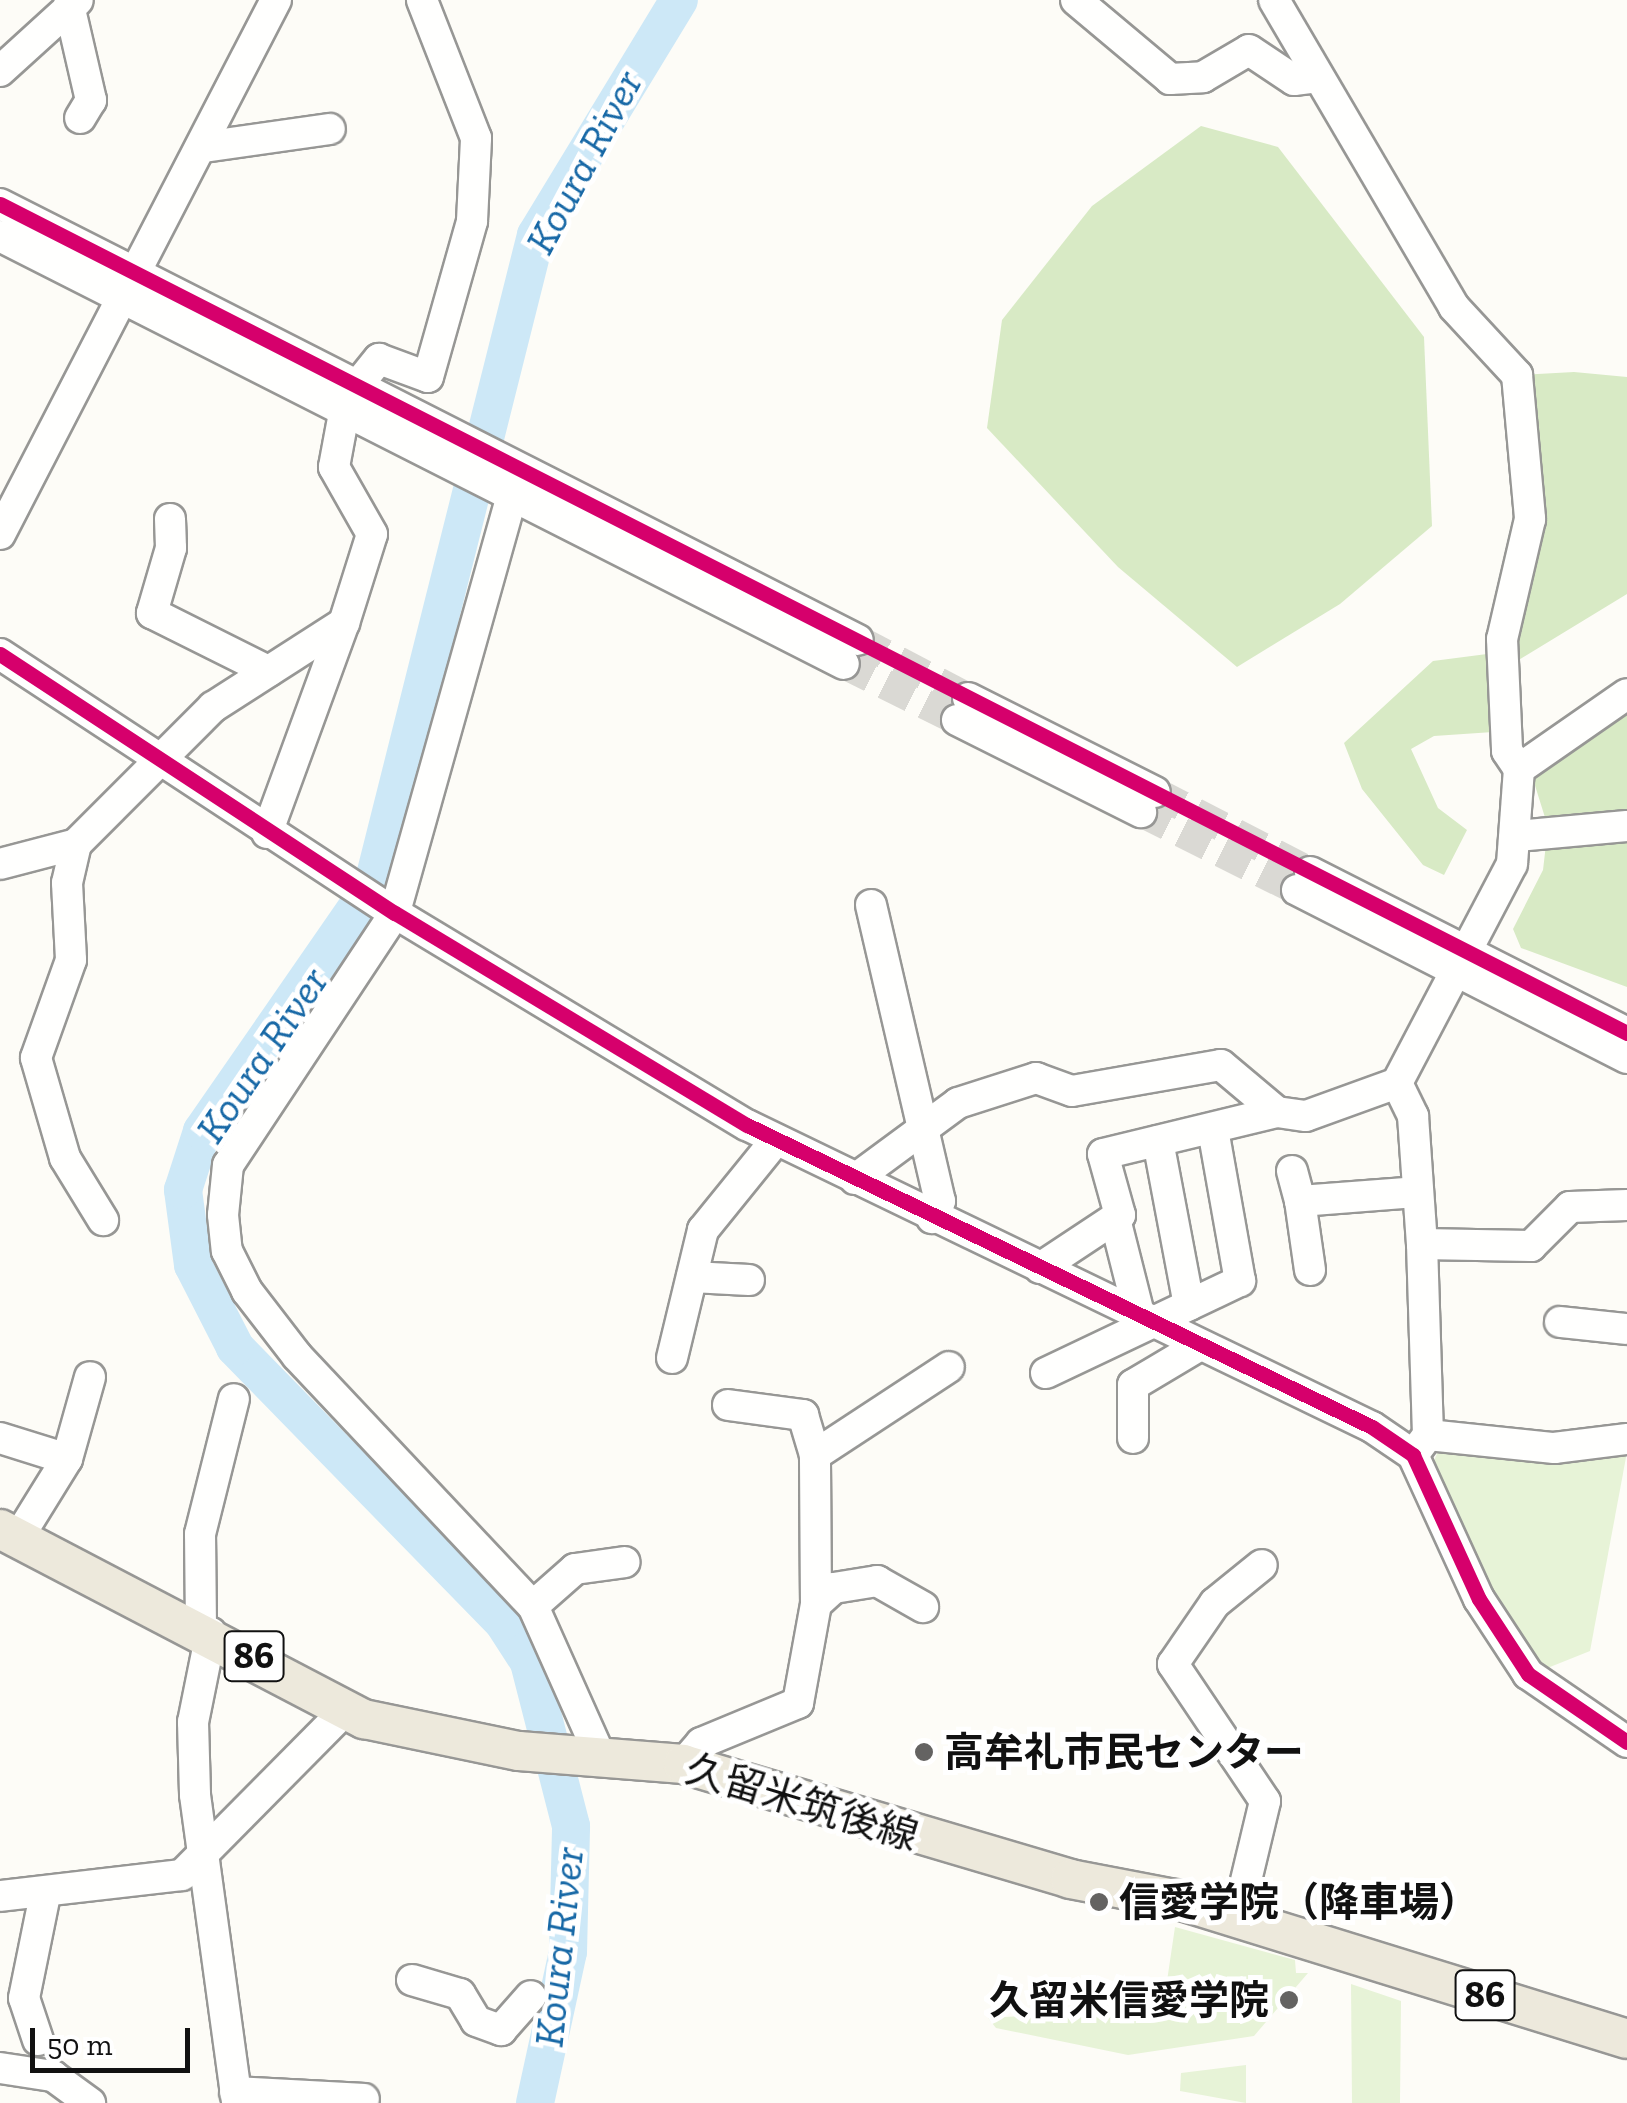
<!DOCTYPE html>
<html>
<head>
<meta charset="utf-8">
<style>
  body { margin:0 }
  #map { position:relative; width:1627px; height:2103px; overflow:hidden; background:#fdfcf7; font-family:"Zilla Slab","Noto Sans JP",serif }
  div>[style] { position:absolute }
  .green>* { inset:0; background:#e7f3d7 }
  .forest>* { inset:0; background:#d8eac5 }
  .river>* { height:38px; margin:-19px; padding:0 19px; transform-origin:19px; border-radius:19px; background:#cde8f7 }
  .minor-tunnel>* { height:30px; margin-top:-15px; transform-origin:0; background:repeating-linear-gradient(90deg,#dad9d4 0 30px,transparent 0 45px) }
  .roads { filter:drop-shadow(2px 0 #979795) drop-shadow(-2px 0 #979795) drop-shadow(0 2px #979795) drop-shadow(0 -2px #979795) }
  .minor>* { height:30px; margin:-15px; padding:0 15px; transform-origin:15px; border-radius:15px; background:#fffffe }
  .major>* { height:38px; margin:-19px; padding:0 19px; transform-origin:19px; border-radius:19px; background:#ede9dc }
  .cycleway>* { height:15px; margin:-7.5px; padding:0 7.5px; transform-origin:7.5px; border-radius:7.5px; background:#d6006c }
  .dots>* { width:28px; height:28px; translate:-50% -50%; box-sizing:border-box; border:5px solid #fff; border-radius:50% }
  span { translate:-50% -50%; white-space:nowrap; text-align:center; line-height:1.15; -webkit-text-stroke:10px #fff; paint-order:stroke }
  .shield-label span { padding:2px 8px; background:#fff; border:2px solid; border-radius:8px; -webkit-text-stroke-width:0 }
  .shield-label { font-size:38px; color:#111; font-weight:700 }
  .poi-label { font-size:40px; color:#111; font-weight:700 }
  .left { translate:0 -50%; text-align:left }
  .right { translate:-100% -50%; text-align:right }
  .street-label { font-size:40px; color:#111 }
  .water-label { font-size:42px; color:#1768a6; font-style:italic }
  .scale { position:absolute; left:30px; top:2028px; width:160px; height:45px; box-sizing:border-box; border:5px solid #111; border-top:0; padding-left:12px; font-size:30px; line-height:35px; white-space:nowrap; color:#111; -webkit-text-stroke:8px #fff; paint-order:stroke }
</style>
</head>
<body>
<div id="map">
  <div class="green">
    <i style="clip-path:polygon(1439px 1449px,1627px 1452px,1590px 1651px,1535px 1673px,1430px 1470px)"></i>
    <i style="clip-path:polygon(1175px 1927px,1295px 1960px,1296px 1973px,1308px 1973px,1254px 2036px,1128px 2055px,996px 2028px,988px 2018px,1163px 2008px)"></i>
    <i style="clip-path:polygon(1351px 1984px,1401px 2001px,1400px 2103px,1352px 2103px)"></i>
    <i style="clip-path:polygon(1246px 2065px,1246px 2103px,1180px 2091px,1181px 2073px)"></i>
  </div>
  <div class="forest">
    <i style="clip-path:polygon(1201px 126px,1278px 147px,1424px 337px,1432px 526px,1340px 604px,1237px 667px,1118px 567px,987px 428px,1002px 320px,1092px 206px)"></i>
    <i style="clip-path:polygon(1574px 372px,1627px 377px,1627px 594px,1512px 664px,1530px 519px,1517px 375px)"></i>
    <i style="clip-path:polygon(1487px 654px,1493px 732px,1434px 736px,1411px 749px,1438px 808px,1467px 830px,1444px 875px,1423px 865px,1362px 789px,1344px 743px,1433px 661px)"></i>
    <i style="clip-path:polygon(1627px 705px,1627px 987px,1521px 948px,1513px 929px,1543px 870px,1548px 827px,1532px 776px)"></i>
  </div>
  <div class="river">
    <i style="left:535px;top:2103px;width:155px;rotate:-77.7deg"></i>
    <i style="left:568px;top:1952px;width:126px;rotate:-88.6deg"></i>
    <i style="left:571px;top:1826px;width:169px;rotate:-104.4deg"></i>
    <i style="left:529px;top:1662px;width:48px;rotate:-123deg"></i>
    <i style="left:503px;top:1622px;width:384px;rotate:-134.3deg"></i>
    <i style="left:235px;top:1347px;width:92px;rotate:-117.1deg"></i>
    <i style="left:193px;top:1265px;width:76px;rotate:-97.6deg"></i>
    <i style="left:183px;top:1190px;width:62px;rotate:-72.1deg"></i>
    <i style="left:202px;top:1131px;width:300px;rotate:-55.3deg"></i>
    <i style="left:373px;top:884px;width:669px;rotate:-75.9deg"></i>
    <i style="left:536px;top:235px;width:275px;rotate:-58.7deg"></i>
  </div>
  <div class="minor-tunnel">
    <i style="left:858px;top:640px;width:124px;rotate:27.8deg"></i>
    <i style="left:844px;top:664px;width:126px;rotate:26.4deg"></i>
    <i style="left:1155px;top:792px;width:174px;rotate:27.3deg"></i>
    <i style="left:1141px;top:812px;width:174px;rotate:26.6deg"></i>
  </div>
  <div class="roads">
    <div class="minor">
      <i style="left:1076px;top:0;width:123px;rotate:40deg"></i>
      <i style="left:1170px;top:79px;width:33px;rotate:-3deg"></i>
      <i style="left:1203px;top:77px;width:53px;rotate:-30.4deg"></i>
      <i style="left:1249px;top:50px;width:54px;rotate:33.7deg"></i>
      <i style="left:1294px;top:80px;width:24px;rotate:-7deg"></i>
      <i style="left:1274px;top:0;width:356px;rotate:59.6deg"></i>
      <i style="left:1454px;top:307px;width:93px;rotate:47.2deg"></i>
      <i style="left:1517px;top:375px;width:145px;rotate:84.8deg"></i>
      <i style="left:1530px;top:519px;width:123px;rotate:103.1deg"></i>
      <i style="left:1502px;top:639px;width:112px;rotate:87.4deg"></i>
      <i style="left:1507px;top:751px;width:22px;rotate:56deg"></i>
      <i style="left:69px;top:5px;width:98px;rotate:77deg"></i>
      <i style="left:91px;top:100px;width:21px;rotate:121deg"></i>
      <i style="left:0;top:71px;width:105px;rotate:-42.3deg"></i>
      <i style="left:203px;top:147px;width:128px;rotate:-8.1deg"></i>
      <i style="left:0;top:204px;width:962px;rotate:26.94deg"></i>
      <i style="left:0;top:236px;width:946px;rotate:26.89deg"></i>
      <i style="left:357px;top:386px;width:35px;rotate:-51deg"></i>
      <i style="left:379px;top:359px;width:52px;rotate:20.2deg"></i>
      <i style="left:428px;top:377px;width:162px;rotate:-74.2deg"></i>
      <i style="left:472px;top:221px;width:83px;rotate:-87.2deg"></i>
      <i style="left:476px;top:138px;width:148px;rotate:-111.4deg"></i>
      <i style="left:511px;top:499px;width:430px;rotate:105.7deg"></i>
      <i style="left:395px;top:913px;width:302px;rotate:123.5deg"></i>
      <i style="left:228px;top:1165px;width:50px;rotate:95.7deg"></i>
      <i style="left:223px;top:1215px;width:36px;rotate:84deg"></i>
      <i style="left:227px;top:1251px;width:45px;rotate:63.4deg"></i>
      <i style="left:247px;top:1291px;width:82px;rotate:52.4deg"></i>
      <i style="left:297px;top:1356px;width:344px;rotate:46.7deg"></i>
      <i style="left:533px;top:1606px;width:167px;rotate:65.9deg"></i>
      <i style="left:170px;top:519px;width:29px;rotate:88deg"></i>
      <i style="left:171px;top:548px;width:68px;rotate:106.3deg"></i>
      <i style="left:152px;top:613px;width:130px;rotate:26.6deg"></i>
      <i style="left:0;top:534px;width:601px;rotate:-62.67deg"></i>
      <i style="left:0;top:654px;width:472px;rotate:33.3deg"></i>
      <i style="left:395px;top:913px;width:411px;rotate:31.1deg"></i>
      <i style="left:747px;top:1125px;width:694px;rotate:25.79deg"></i>
      <i style="left:1372px;top:1427px;width:50px;rotate:34.3deg"></i>
      <i style="left:1413px;top:1455px;width:158px;rotate:65.4deg"></i>
      <i style="left:1479px;top:1599px;width:90px;rotate:56.8deg"></i>
      <i style="left:1528px;top:1674px;width:120px;rotate:34.5deg"></i>
      <i style="left:968px;top:698px;width:209px;rotate:26.7deg"></i>
      <i style="left:957px;top:720px;width:206px;rotate:26.6deg"></i>
      <i style="left:1519px;top:769px;width:131px;rotate:-34.8deg"></i>
      <i style="left:267px;top:833px;width:224px;rotate:-69.9deg"></i>
      <i style="left:1517px;top:836px;width:110px;rotate:-5.2deg"></i>
      <i style="left:76px;top:844px;width:40px;rotate:103deg"></i>
      <i style="left:67px;top:883px;width:77px;rotate:87deg"></i>
      <i style="left:71px;top:960px;width:104px;rotate:109.7deg"></i>
      <i style="left:36px;top:1058px;width:104px;rotate:73.8deg"></i>
      <i style="left:65px;top:1158px;width:73px;rotate:58.5deg"></i>
      <i style="left:0;top:864px;width:79px;rotate:-14.7deg"></i>
      <i style="left:76px;top:844px;width:194px;rotate:-45deg"></i>
      <i style="left:213px;top:707px;width:156px;rotate:-32.7deg"></i>
      <i style="left:344px;top:623px;width:93px;rotate:-72.5deg"></i>
      <i style="left:372px;top:534px;width:77px;rotate:-119.6deg"></i>
      <i style="left:334px;top:467px;width:55px;rotate:-79.5deg"></i>
      <i style="left:1310px;top:872px;width:356px;rotate:26.9deg"></i>
      <i style="left:1297px;top:890px;width:370px;rotate:27deg"></i>
      <i style="left:871px;top:905px;width:304px;rotate:76.9deg"></i>
      <i style="left:940px;top:1201px;width:19px;rotate:115deg"></i>
      <i style="left:1397px;top:1083px;width:37px;rotate:64deg"></i>
      <i style="left:1413px;top:1116px;width:128px;rotate:86deg"></i>
      <i style="left:1422px;top:1244px;width:191px;rotate:88.2deg"></i>
      <i style="left:1428px;top:1435px;width:25px;rotate:127deg"></i>
      <i style="left:1158px;top:1141px;width:167px;rotate:79.3deg"></i>
      <i style="left:1292px;top:1171px;width:31px;rotate:75deg"></i>
      <i style="left:855px;top:1179px;width:128px;rotate:-36.4deg"></i>
      <i style="left:958px;top:1103px;width:82px;rotate:-17.8deg"></i>
      <i style="left:1036px;top:1078px;width:38px;rotate:20deg"></i>
      <i style="left:1072px;top:1091px;width:151px;rotate:-9.9deg"></i>
      <i style="left:1221px;top:1065px;width:73px;rotate:40deg"></i>
      <i style="left:1277px;top:1112px;width:29px;rotate:8deg"></i>
      <i style="left:1306px;top:1116px;width:97px;rotate:-19.9deg"></i>
      <i style="left:1397px;top:1083px;width:247px;rotate:-62.3deg"></i>
      <i style="left:1512px;top:864px;width:95px;rotate:-85.8deg"></i>
      <i style="left:1115px;top:1219px;width:106px;rotate:75.8deg"></i>
      <i style="left:1422px;top:1244px;width:109px;rotate:1.1deg"></i>
      <i style="left:1531px;top:1246px;width:55px;rotate:-45deg"></i>
      <i style="left:1570px;top:1207px;width:57px;rotate:-2deg"></i>
      <i style="left:1040px;top:1268px;width:96px;rotate:-33.5deg"></i>
      <i style="left:1120px;top:1215px;width:63px;rotate:-105.6deg"></i>
      <i style="left:1103px;top:1154px;width:179px;rotate:-13.6deg"></i>
      <i style="left:1310px;top:1270px;width:70px;rotate:-98.2deg"></i>
      <i style="left:1300px;top:1201px;width:116px;rotate:-4.4deg"></i>
      <i style="left:692px;top:1277px;width:57px;rotate:3deg"></i>
      <i style="left:1560px;top:1322px;width:67px;rotate:6deg"></i>
      <i style="left:672px;top:1358px;width:132px;rotate:-76.4deg"></i>
      <i style="left:703px;top:1230px;width:116px;rotate:-51deg"></i>
      <i style="left:1046px;top:1373px;width:215px;rotate:-25.4deg"></i>
      <i style="left:1240px;top:1281px;width:154px;rotate:-100.1deg"></i>
      <i style="left:728px;top:1405px;width:76px;rotate:7.6deg"></i>
      <i style="left:803px;top:1415px;width:42px;rotate:73.3deg"></i>
      <i style="left:1428px;top:1435px;width:127px;rotate:5.9deg"></i>
      <i style="left:1554px;top:1448px;width:74px;rotate:-7deg"></i>
      <i style="left:0;top:1438px;width:70px;rotate:17.4deg"></i>
      <i style="left:1133px;top:1438px;width:53px;rotate:-90deg"></i>
      <i style="left:1133px;top:1385px;width:74px;rotate:-30.7deg"></i>
      <i style="left:18px;top:1538px;width:93px;rotate:-58.2deg"></i>
      <i style="left:67px;top:1459px;width:85px;rotate:-74.3deg"></i>
      <i style="left:816px;top:1604px;width:149px;rotate:-90.4deg"></i>
      <i style="left:815px;top:1455px;width:160px;rotate:-33.3deg"></i>
      <i style="left:533px;top:1606px;width:56px;rotate:-41.4deg"></i>
      <i style="left:575px;top:1569px;width:50px;rotate:-8deg"></i>
      <i style="left:201px;top:1628px;width:94px;rotate:-90.6deg"></i>
      <i style="left:200px;top:1534px;width:139px;rotate:-75.9deg"></i>
      <i style="left:211px;top:1633px;width:91px;rotate:101.4deg"></i>
      <i style="left:193px;top:1722px;width:73px;rotate:88.4deg"></i>
      <i style="left:195px;top:1795px;width:311px;rotate:82.2deg"></i>
      <i style="left:683px;top:1764px;width:28px;rotate:-49deg"></i>
      <i style="left:701px;top:1743px;width:105px;rotate:-22.4deg"></i>
      <i style="left:798px;top:1703px;width:101px;rotate:-79.7deg"></i>
      <i style="left:816px;top:1604px;width:24px;rotate:-42deg"></i>
      <i style="left:834px;top:1588px;width:44px;rotate:-9.2deg"></i>
      <i style="left:877px;top:1581px;width:53px;rotate:29.5deg"></i>
      <i style="left:0;top:1896px;width:183px;rotate:-6.6deg"></i>
      <i style="left:182px;top:1875px;width:233px;rotate:-45.3deg"></i>
      <i style="left:1237px;top:1918px;width:120px;rotate:-76.5deg"></i>
      <i style="left:1265px;top:1801px;width:165px;rotate:-123.9deg"></i>
      <i style="left:1173px;top:1664px;width:74px;rotate:-55.5deg"></i>
      <i style="left:1215px;top:1603px;width:60px;rotate:-39deg"></i>
      <i style="left:412px;top:1980px;width:50px;rotate:16.3deg"></i>
      <i style="left:460px;top:1994px;width:31px;rotate:59deg"></i>
      <i style="left:476px;top:2021px;width:27px;rotate:20deg"></i>
      <i style="left:501px;top:2030px;width:45px;rotate:-48.6deg"></i>
      <i style="left:38px;top:2040px;width:44px;rotate:-108.4deg"></i>
      <i style="left:24px;top:1998px;width:105px;rotate:-78.5deg"></i>
      <i style="left:0;top:2068px;width:54px;rotate:8.6deg"></i>
      <i style="left:53px;top:2076px;width:46px;rotate:36.1deg"></i>
      <i style="left:235px;top:2092px;width:129px;rotate:3.1deg"></i>
    </div>
    <div class="major">
      <i style="left:0;top:1529px;width:411px;rotate:27.6deg"></i>
      <i style="left:364px;top:1719px;width:158px;rotate:11.7deg"></i>
      <i style="left:519px;top:1751px;width:165px;rotate:4.5deg"></i>
      <i style="left:683px;top:1764px;width:404px;rotate:16.5deg"></i>
      <i style="left:1070px;top:1879px;width:107px;rotate:10.8deg"></i>
      <i style="left:1175px;top:1899px;width:473px;rotate:17.2deg"></i>
    </div>
  </div>
  <div class="cycleway">
    <i style="left:0;top:204px;width:1826px;rotate:27deg"></i>
    <i style="left:0;top:654px;width:472px;rotate:33.3deg"></i>
    <i style="left:395px;top:913px;width:411px;rotate:31.1deg"></i>
    <i style="left:747px;top:1125px;width:694px;rotate:25.79deg"></i>
    <i style="left:1372px;top:1427px;width:50px;rotate:34.3deg"></i>
    <i style="left:1413px;top:1455px;width:158px;rotate:65.4deg"></i>
    <i style="left:1479px;top:1599px;width:90px;rotate:56.8deg"></i>
    <i style="left:1528px;top:1674px;width:120px;rotate:34.5deg"></i>
  </div>
  <div class="dots">
    <i style="left:924px;top:1752px;background:#646362"></i>
    <i style="left:1099px;top:1902px;background:#646362"></i>
    <i style="left:1289px;top:2000px;background:#646362"></i>
  </div>
  <div class="shield-label">
    <span style="left:254px;top:1656px">86</span>
    <span style="left:1485px;top:1995px">86</span>
  </div>
  <div class="poi-label">
    <span class="left" style="left:944px;top:1752px">高牟礼市民センター</span>
    <span class="left" style="left:1119px;top:1902px">信愛学院（降車場）</span>
    <span class="right" style="left:1269px;top:2000px">久留米信愛学院</span>
  </div>
  <div class="street-label">
    <span style="left:802px;top:1802px;rotate:17deg">久留米筑後線</span>
  </div>
  <div class="water-label">
    <span style="left:584px;top:162px;rotate:-62deg">Koura River</span>
    <span style="left:262px;top:1055px;rotate:-56deg">Koura River</span>
    <span style="left:559px;top:1947px;rotate:-84deg">Koura River</span>
  </div>
  <div class="scale">50 m</div>
</div>
</body>
</html>
